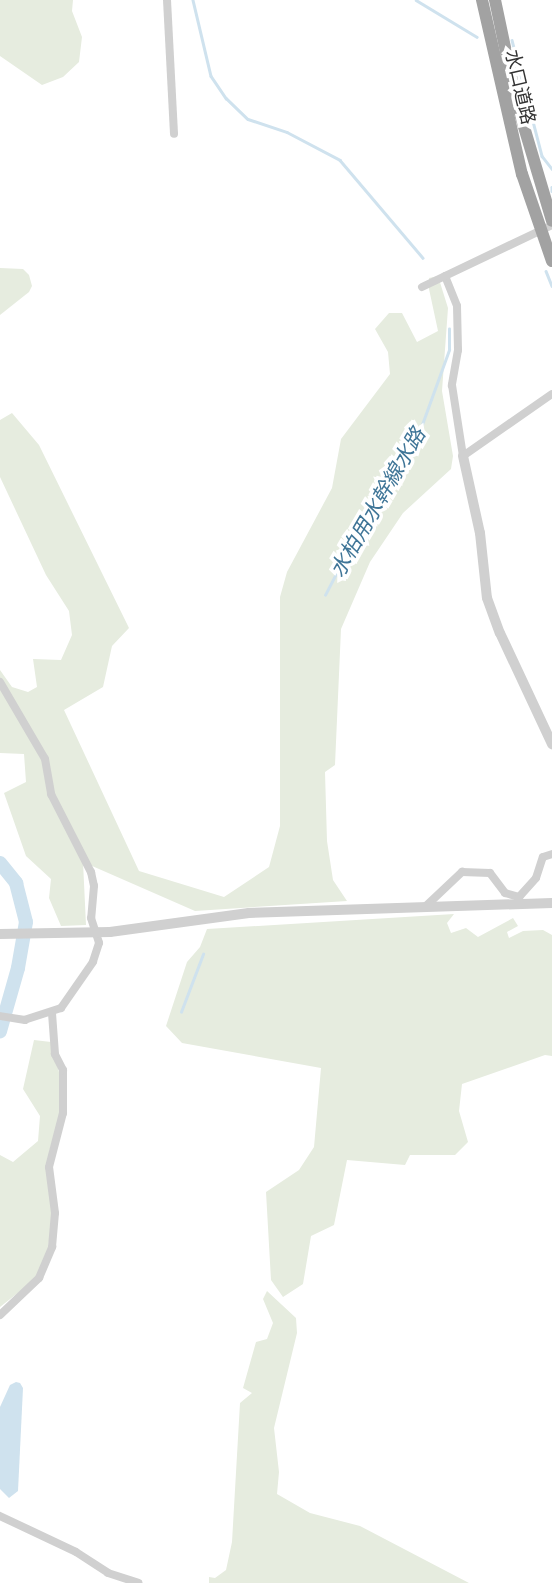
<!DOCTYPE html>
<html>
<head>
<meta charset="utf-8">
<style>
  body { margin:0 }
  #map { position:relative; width:552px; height:1583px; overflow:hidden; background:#fff; font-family:Barlow,"Noto Sans JP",sans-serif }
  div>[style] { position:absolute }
  .green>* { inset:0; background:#e6ecdf }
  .water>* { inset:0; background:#cfe2ee }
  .stream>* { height:2.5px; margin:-1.25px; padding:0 1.25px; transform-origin:1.25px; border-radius:1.25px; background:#cfe2ee }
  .river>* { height:14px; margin:-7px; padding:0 7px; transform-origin:7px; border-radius:7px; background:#cfe2ee }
  .minor>* { height:8px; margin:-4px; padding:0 4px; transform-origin:4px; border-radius:4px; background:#d0d0d0 }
  .tertiary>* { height:10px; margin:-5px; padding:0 5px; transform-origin:5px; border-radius:5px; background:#d0d0d0 }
  .trunk>* { height:12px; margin:-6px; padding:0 6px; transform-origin:6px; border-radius:6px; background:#a2a2a2 }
  span { translate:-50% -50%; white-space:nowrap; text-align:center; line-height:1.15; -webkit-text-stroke:7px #fff; paint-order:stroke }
  .street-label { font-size:19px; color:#333 }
  .water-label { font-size:21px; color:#3f7597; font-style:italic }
</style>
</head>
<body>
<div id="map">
  <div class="green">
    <i style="clip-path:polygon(0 0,73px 0,72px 11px,82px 37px,79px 62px,63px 77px,42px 85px,0 56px)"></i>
    <i style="clip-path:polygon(0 268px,23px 269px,29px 275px,32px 286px,29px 292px,0 315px)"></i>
    <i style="clip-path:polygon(438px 276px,448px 308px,442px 391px,453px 456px,451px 469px,403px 513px,370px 562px,341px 629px,335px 765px,325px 772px,327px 841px,333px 880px,347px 901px,195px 911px,83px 862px,86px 925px,61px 926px,49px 898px,51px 879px,26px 856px,4px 793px,26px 782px,24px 754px,0 753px,0 670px,12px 687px,28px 692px,37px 687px,33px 659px,61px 660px,72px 635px,69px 611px,46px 575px,0 477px,0 420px,12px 413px,39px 445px,129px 628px,112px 646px,103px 687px,64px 710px,139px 871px,224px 897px,269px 867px,280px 826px,280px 597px,287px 572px,332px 488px,341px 439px,390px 374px,388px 352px,375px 329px,389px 313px,402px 313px,417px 342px,438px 331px,429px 289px,429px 278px)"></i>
    <i style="clip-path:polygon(454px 914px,447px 923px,451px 933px,466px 928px,478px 937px,513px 918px,518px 926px,507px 932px,509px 938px,523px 931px,543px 930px,552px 935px,552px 1056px,545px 1055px,462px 1084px,459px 1111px,468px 1142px,455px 1155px,410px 1155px,405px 1165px,347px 1160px,334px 1225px,311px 1236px,303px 1284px,283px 1297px,271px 1280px,266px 1192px,299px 1170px,314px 1147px,321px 1068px,182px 1043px,166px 1026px,187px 962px,200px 947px,207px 929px)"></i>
    <i style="clip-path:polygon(34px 1040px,51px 1042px,59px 1072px,60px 1116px,49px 1152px,52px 1216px,47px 1257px,33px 1281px,0 1307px,0 1155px,13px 1162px,38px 1141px,40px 1116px,23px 1089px)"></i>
    <i style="clip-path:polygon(267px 1291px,296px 1318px,297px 1333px,274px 1428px,279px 1472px,277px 1494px,310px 1513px,360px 1526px,469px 1583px,209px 1583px,209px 1577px,215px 1578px,226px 1570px,232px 1542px,240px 1403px,252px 1393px,243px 1388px,256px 1342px,267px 1339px,273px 1323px,263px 1299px)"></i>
  </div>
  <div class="water">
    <i style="clip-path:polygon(16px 1382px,20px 1383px,23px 1388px,18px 1491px,9px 1498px,0 1489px,0 1407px,10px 1385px)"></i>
  </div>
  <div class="stream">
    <i style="left:193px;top:0;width:78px;rotate:76.7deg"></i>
    <i style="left:211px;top:76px;width:27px;rotate:56deg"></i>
    <i style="left:226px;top:98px;width:30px;rotate:44deg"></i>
    <i style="left:248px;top:119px;width:41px;rotate:18.4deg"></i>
    <i style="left:287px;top:132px;width:60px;rotate:27.8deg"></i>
    <i style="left:340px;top:160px;width:128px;rotate:49.7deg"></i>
    <i style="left:416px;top:0;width:71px;rotate:31.2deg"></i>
    <i style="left:512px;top:40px;width:120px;rotate:75.5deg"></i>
    <i style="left:542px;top:156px;width:16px;rotate:52deg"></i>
    <i style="left:552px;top:187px;width:4px;rotate:90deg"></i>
    <i style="left:546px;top:271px;width:16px;rotate:68deg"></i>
    <i style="left:325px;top:595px;width:65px;rotate:-62.7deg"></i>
    <i style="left:355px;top:537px;width:111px;rotate:-57.2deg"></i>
    <i style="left:415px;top:444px;width:100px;rotate:-70.1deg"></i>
    <i style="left:449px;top:350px;width:21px;rotate:-90deg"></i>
    <i style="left:181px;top:1012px;width:62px;rotate:-69.2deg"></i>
  </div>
  <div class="river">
    <i style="left:0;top:863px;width:26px;rotate:51deg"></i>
    <i style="left:16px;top:883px;width:40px;rotate:75.6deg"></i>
    <i style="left:26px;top:922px;width:47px;rotate:99.9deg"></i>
    <i style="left:18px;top:968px;width:66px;rotate:105.9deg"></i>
  </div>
  <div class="minor">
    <i style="left:167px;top:0;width:134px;rotate:87deg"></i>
    <i style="left:445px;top:276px;width:32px;rotate:68deg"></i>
    <i style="left:457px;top:306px;width:44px;rotate:88.7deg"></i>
    <i style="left:458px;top:350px;width:36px;rotate:100deg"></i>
    <i style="left:452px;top:385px;width:72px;rotate:81.2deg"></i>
    <i style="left:463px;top:456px;width:108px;rotate:-34.9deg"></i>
    <i style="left:422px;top:287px;width:144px;rotate:-25.5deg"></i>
    <i style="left:0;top:682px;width:89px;rotate:59.7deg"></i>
    <i style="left:45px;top:759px;width:36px;rotate:80deg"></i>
    <i style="left:51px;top:794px;width:88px;rotate:62.9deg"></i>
    <i style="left:91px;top:872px;width:14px;rotate:78deg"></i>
    <i style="left:94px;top:886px;width:32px;rotate:95deg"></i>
    <i style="left:91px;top:918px;width:26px;rotate:72deg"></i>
    <i style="left:99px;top:943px;width:20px;rotate:108deg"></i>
    <i style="left:93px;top:962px;width:56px;rotate:124.8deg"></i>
    <i style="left:61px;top:1008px;width:38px;rotate:162deg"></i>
    <i style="left:25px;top:1020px;width:25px;rotate:-171deg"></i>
    <i style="left:426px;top:906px;width:50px;rotate:-43.4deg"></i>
    <i style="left:462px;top:872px;width:28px;rotate:2deg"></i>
    <i style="left:490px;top:873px;width:25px;rotate:53deg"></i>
    <i style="left:505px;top:893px;width:15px;rotate:16deg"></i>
    <i style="left:519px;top:897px;width:25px;rotate:-48deg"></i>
    <i style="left:536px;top:878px;width:22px;rotate:-72deg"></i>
    <i style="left:543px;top:857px;width:9px;rotate:-18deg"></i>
    <i style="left:0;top:1315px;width:54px;rotate:-43.5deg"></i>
    <i style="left:39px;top:1278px;width:34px;rotate:-67deg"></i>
    <i style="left:52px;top:1247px;width:34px;rotate:-85deg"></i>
    <i style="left:55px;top:1213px;width:46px;rotate:-97.4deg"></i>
    <i style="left:49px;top:1167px;width:56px;rotate:-75.5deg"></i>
    <i style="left:63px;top:1113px;width:43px;rotate:-90deg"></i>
    <i style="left:63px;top:1070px;width:18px;rotate:-117deg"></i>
    <i style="left:55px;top:1054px;width:41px;rotate:-94.2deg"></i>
    <i style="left:0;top:1516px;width:84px;rotate:25.3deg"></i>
    <i style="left:76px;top:1552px;width:38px;rotate:33deg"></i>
    <i style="left:108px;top:1573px;width:32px;rotate:18deg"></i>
  </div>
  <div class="tertiary">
    <i style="left:463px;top:456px;width:79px;rotate:77.6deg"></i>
    <i style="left:480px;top:533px;width:65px;rotate:83.9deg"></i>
    <i style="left:487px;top:598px;width:37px;rotate:70deg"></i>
    <i style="left:500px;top:633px;width:123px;rotate:64.9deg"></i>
    <i style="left:0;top:934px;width:110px;rotate:-1deg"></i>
    <i style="left:110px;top:932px;width:140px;rotate:-7.8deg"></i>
    <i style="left:249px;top:913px;width:303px;rotate:-1.9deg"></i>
  </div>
  <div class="trunk">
    <i style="left:482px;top:0;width:179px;rotate:77.1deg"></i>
    <i style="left:522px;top:174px;width:92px;rotate:71deg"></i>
    <i style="left:495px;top:0;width:102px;rotate:78.1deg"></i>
    <i style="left:516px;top:100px;width:126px;rotate:73.4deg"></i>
  </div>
  <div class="street-label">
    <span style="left:521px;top:87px;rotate:77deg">水口道路</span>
  </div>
  <div class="water-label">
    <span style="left:377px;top:502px;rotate:-60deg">水柏用水幹線水路</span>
  </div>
</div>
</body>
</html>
